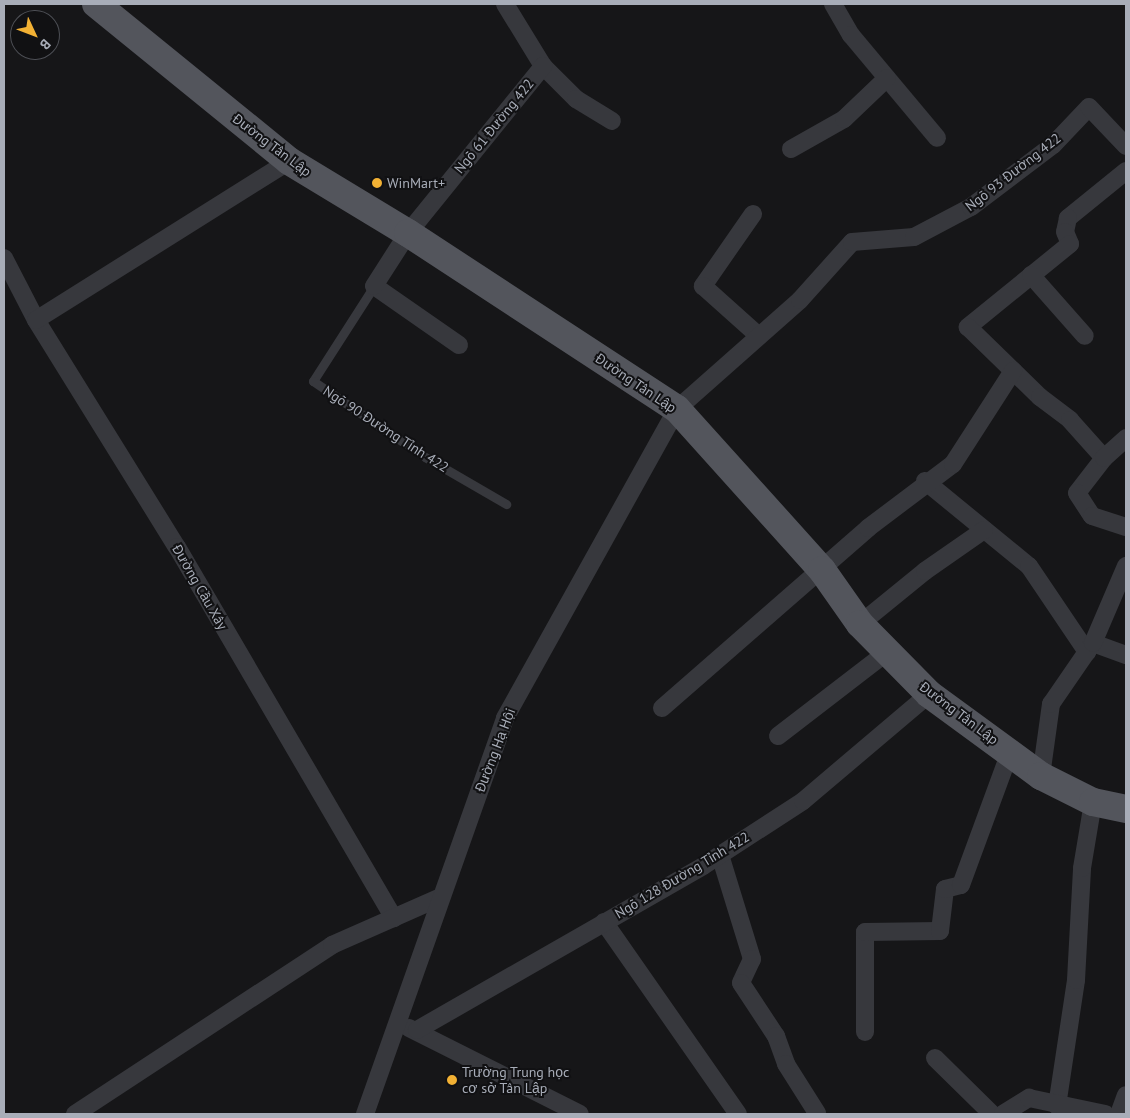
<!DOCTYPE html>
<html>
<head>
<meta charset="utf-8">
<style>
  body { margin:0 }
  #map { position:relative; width:1130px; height:1118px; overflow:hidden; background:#161618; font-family:"PT Sans",sans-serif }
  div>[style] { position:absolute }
  .service>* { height:9px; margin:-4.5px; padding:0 4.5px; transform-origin:4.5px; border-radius:4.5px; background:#37383d }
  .minor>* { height:18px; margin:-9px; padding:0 9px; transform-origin:9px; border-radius:9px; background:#37383d }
  .primary>* { height:28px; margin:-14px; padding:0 14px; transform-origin:14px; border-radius:14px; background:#53555c }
  .dots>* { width:14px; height:14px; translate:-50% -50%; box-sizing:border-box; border:2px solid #111113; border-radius:50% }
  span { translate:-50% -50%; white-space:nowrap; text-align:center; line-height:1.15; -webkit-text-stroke:4px #111113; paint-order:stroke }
  .street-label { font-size:14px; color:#a8adb8 }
  .poi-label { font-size:14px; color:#a8adb8 }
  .left { translate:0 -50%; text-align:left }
  .frame { position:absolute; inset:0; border:5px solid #a8adb8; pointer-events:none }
  .north { position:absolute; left:10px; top:10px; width:50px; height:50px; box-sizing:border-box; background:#111113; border:1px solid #4d4f55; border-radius:50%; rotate:133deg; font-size:14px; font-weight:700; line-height:20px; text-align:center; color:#a8adb8 }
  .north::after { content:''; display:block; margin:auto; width:18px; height:22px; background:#f2b134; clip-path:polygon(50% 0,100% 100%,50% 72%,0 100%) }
</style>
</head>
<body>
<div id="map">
  <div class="service">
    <i style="left:374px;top:286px;width:113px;rotate:122.7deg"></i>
    <i style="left:313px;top:381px;width:135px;rotate:34.2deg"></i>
    <i style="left:425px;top:457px;width:94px;rotate:30.1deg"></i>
  </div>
  <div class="minor">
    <i style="left:505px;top:4px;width:73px;rotate:58.5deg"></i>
    <i style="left:543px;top:66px;width:47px;rotate:45deg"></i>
    <i style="left:576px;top:99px;width:42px;rotate:31.4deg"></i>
    <i style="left:833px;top:4px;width:36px;rotate:60deg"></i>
    <i style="left:851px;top:35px;width:134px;rotate:50.1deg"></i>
    <i style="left:791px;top:149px;width:61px;rotate:-29.5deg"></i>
    <i style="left:844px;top:119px;width:59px;rotate:-43.6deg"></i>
    <i style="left:1126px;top:171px;width:75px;rotate:141deg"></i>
    <i style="left:1068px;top:218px;width:14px;rotate:102deg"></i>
    <i style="left:1065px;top:232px;width:13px;rotate:67deg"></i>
    <i style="left:1070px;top:244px;width:132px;rotate:140.9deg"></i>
    <i style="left:968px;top:327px;width:100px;rotate:44.2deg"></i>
    <i style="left:1040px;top:397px;width:38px;rotate:37deg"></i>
    <i style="left:1070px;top:420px;width:51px;rotate:48.2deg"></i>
    <i style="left:1104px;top:458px;width:44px;rotate:127.6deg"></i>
    <i style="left:1077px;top:493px;width:27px;rotate:57deg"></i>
    <i style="left:1092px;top:516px;width:36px;rotate:18deg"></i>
    <i style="left:753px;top:214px;width:88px;rotate:124.8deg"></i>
    <i style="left:703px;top:286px;width:75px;rotate:41.8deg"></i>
    <i style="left:4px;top:258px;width:70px;rotate:62.7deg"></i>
    <i style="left:36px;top:320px;width:267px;rotate:58.2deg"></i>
    <i style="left:177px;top:547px;width:430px;rotate:59.7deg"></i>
    <i style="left:1031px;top:275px;width:81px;rotate:48.5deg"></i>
    <i style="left:36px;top:320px;width:299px;rotate:-32.1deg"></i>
    <i style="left:459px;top:345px;width:103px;rotate:-145.2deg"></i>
    <i style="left:374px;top:286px;width:63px;rotate:-57.3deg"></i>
    <i style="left:408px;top:233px;width:215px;rotate:-51deg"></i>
    <i style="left:1104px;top:458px;width:30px;rotate:-42deg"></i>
    <i style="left:925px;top:481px;width:134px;rotate:39.3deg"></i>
    <i style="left:1029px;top:566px;width:104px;rotate:56deg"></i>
    <i style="left:860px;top:624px;width:84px;rotate:-39.2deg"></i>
    <i style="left:925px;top:571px;width:72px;rotate:-34.8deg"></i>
    <i style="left:1093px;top:643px;width:35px;rotate:20deg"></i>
    <i style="left:662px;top:708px;width:274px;rotate:-41.1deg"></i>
    <i style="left:868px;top:528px;width:106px;rotate:-37deg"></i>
    <i style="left:953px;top:464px;width:111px;rotate:-57.2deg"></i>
    <i style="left:778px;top:736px;width:138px;rotate:-37.6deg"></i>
    <i style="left:1041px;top:776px;width:73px;rotate:-82.1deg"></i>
    <i style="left:1051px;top:704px;width:74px;rotate:-55.5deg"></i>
    <i style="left:1093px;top:643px;width:84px;rotate:-66.8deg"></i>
    <i style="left:720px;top:855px;width:109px;rotate:72.9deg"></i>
    <i style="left:752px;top:959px;width:26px;rotate:115deg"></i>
    <i style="left:741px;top:983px;width:64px;rotate:56.6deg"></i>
    <i style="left:776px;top:1036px;width:30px;rotate:70deg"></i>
    <i style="left:786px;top:1064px;width:58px;rotate:57.7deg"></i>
    <i style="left:604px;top:922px;width:234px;rotate:55.1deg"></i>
    <i style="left:409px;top:1028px;width:191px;rotate:26.7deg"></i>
    <i style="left:417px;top:1030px;width:330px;rotate:-29.8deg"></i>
    <i style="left:703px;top:866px;width:119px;rotate:-33deg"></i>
    <i style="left:803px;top:801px;width:165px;rotate:-40.3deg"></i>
    <i style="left:865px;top:1032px;width:100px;rotate:-90deg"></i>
    <i style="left:865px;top:932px;width:75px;rotate:-0.8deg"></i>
    <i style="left:940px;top:931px;width:42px;rotate:-83.2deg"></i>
    <i style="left:945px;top:889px;width:16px;rotate:-14deg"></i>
    <i style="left:961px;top:885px;width:142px;rotate:-69.8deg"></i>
    <i style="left:935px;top:1058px;width:80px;rotate:44.5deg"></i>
    <i style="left:1057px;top:1106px;width:127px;rotate:-81.4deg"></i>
    <i style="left:1076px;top:980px;width:112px;rotate:-86.9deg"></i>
    <i style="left:1082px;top:868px;width:67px;rotate:-80.5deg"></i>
    <i style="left:75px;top:1114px;width:308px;rotate:-33.3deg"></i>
    <i style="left:332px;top:945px;width:119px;rotate:-23.8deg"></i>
    <i style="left:365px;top:1114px;width:420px;rotate:-70.5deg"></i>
    <i style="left:505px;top:718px;width:354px;rotate:-60.9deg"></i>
    <i style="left:677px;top:409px;width:164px;rotate:-41.5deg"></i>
    <i style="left:800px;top:300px;width:78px;rotate:-48.1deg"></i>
    <i style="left:852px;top:242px;width:62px;rotate:-4.6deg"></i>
    <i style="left:914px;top:237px;width:64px;rotate:-27.8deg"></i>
    <i style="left:971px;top:207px;width:103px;rotate:-37.1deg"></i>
    <i style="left:1053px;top:145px;width:52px;rotate:-46.5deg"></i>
    <i style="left:1089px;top:107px;width:54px;rotate:46.5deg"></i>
    <i style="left:1003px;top:1114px;width:31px;rotate:-32deg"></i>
    <i style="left:1029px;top:1098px;width:78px;rotate:11.9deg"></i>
    <i style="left:1119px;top:1114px;width:20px;rotate:-70deg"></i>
  </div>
  <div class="primary">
    <i style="left:96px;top:4px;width:249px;rotate:39.1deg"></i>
    <i style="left:289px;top:161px;width:139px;rotate:31.2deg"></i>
    <i style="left:408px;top:233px;width:321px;rotate:33.2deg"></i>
    <i style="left:677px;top:409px;width:217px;rotate:48deg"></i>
    <i style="left:822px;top:570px;width:66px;rotate:54.9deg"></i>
    <i style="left:860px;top:624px;width:98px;rotate:45.4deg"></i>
    <i style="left:929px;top:694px;width:139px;rotate:36.2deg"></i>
    <i style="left:1041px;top:776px;width:58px;rotate:26.6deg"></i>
    <i style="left:1093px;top:802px;width:34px;rotate:12deg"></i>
  </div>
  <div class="dots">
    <i style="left:377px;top:183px;background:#f2b134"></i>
    <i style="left:452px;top:1080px;background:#f2b134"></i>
  </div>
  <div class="street-label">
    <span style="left:494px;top:126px;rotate:-51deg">Ngõ 61 Đường 422</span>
    <span style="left:272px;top:145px;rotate:37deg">Đường Tân Lập</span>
    <span style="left:1013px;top:172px;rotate:-38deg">Ngõ 93 Đường 422</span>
    <span style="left:636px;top:383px;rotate:34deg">Đường Tân Lập</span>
    <span style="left:386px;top:429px;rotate:33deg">Ngõ 90 Đường Tỉnh 422</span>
    <span style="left:200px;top:587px;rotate:60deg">Đường Cầu Xây</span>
    <span style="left:959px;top:713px;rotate:37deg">Đường Tân Lập</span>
    <span style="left:495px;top:750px;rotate:-69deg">Đường Hạ Hội</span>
    <span style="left:682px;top:875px;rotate:-31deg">Ngõ 128 Đường Tỉnh 422</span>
  </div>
  <div class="poi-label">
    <span class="left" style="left:387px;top:183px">WinMart+</span>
    <span class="left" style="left:462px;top:1080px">Trường Trung học<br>cơ sở Tân Lập</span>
  </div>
  <div class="frame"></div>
  <div class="north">B</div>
</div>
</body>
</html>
